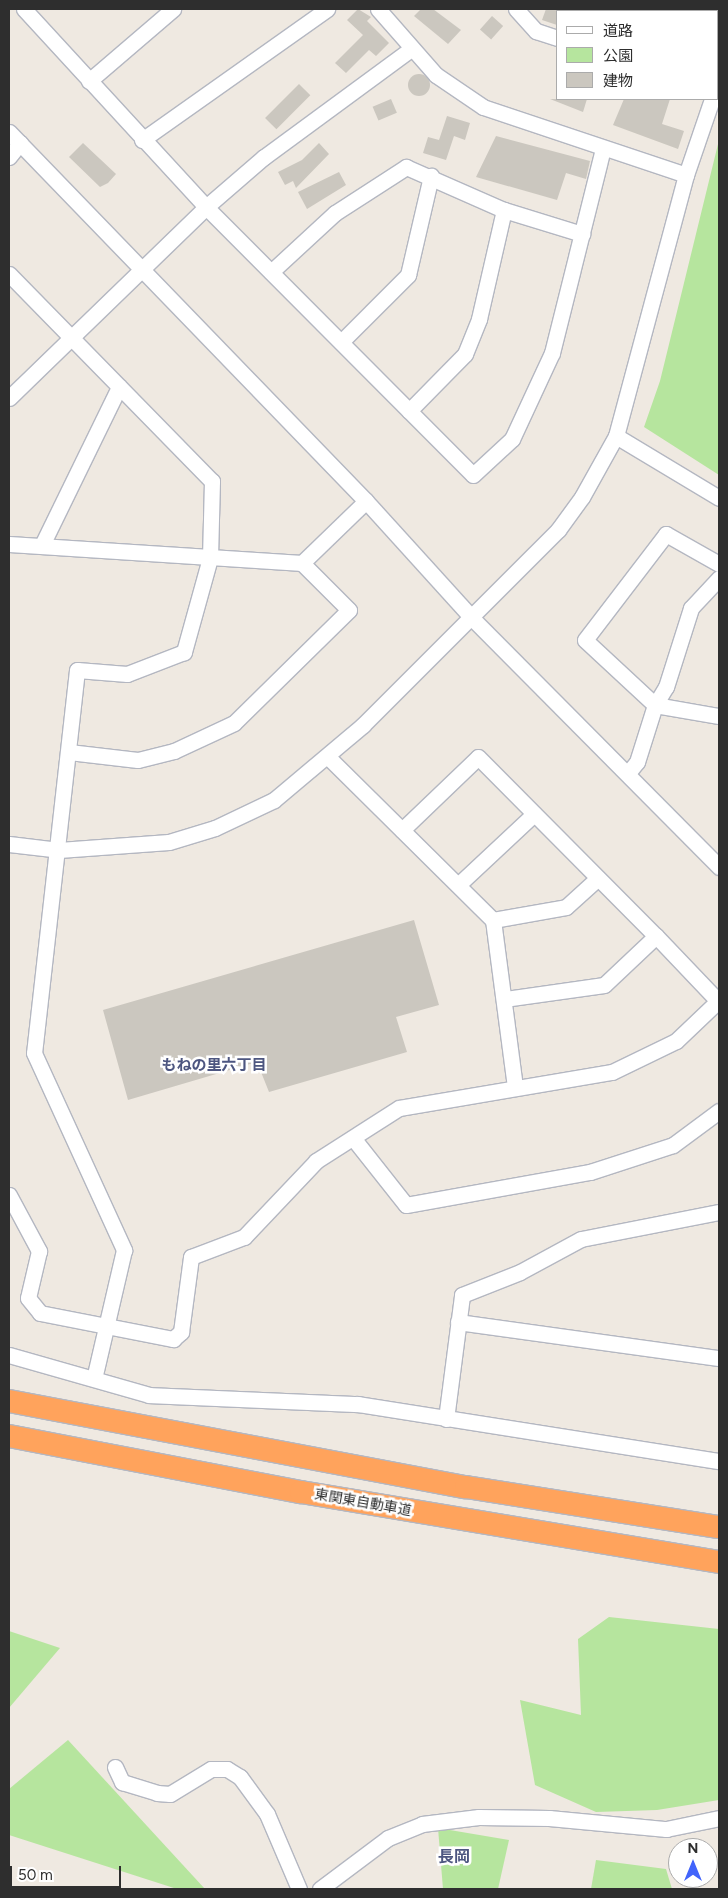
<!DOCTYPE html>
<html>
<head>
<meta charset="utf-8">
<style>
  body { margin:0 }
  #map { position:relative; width:728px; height:1898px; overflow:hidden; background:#efe9e1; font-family:Figtree,"Noto Sans JP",sans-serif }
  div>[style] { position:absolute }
  .green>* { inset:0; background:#b6e59e }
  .building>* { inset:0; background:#cbc7bf; transform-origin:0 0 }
  .round { border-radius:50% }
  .roads { filter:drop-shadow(1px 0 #b4b7c1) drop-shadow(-1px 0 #b4b7c1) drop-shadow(0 1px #b4b7c1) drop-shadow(0 -1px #b4b7c1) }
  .minor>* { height:15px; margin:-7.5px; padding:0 7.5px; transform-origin:7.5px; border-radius:7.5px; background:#fff }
  .highway>* { height:22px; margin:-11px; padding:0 11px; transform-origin:11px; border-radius:11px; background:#ffa35c }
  span { translate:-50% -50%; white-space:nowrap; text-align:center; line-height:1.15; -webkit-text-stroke:5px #fff; paint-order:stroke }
  .street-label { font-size:14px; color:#2e2e2e }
  .neighbourhood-label { font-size:15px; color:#4d5680; font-weight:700 }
  .quarter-label { font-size:16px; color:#4d5680; font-weight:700 }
  .frame { position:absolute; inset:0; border:10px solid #2e2e2e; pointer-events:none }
  .legend { position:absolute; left:556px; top:10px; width:162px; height:90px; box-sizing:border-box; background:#fff; border:1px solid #ababab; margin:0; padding:6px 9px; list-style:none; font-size:15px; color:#2e2e2e }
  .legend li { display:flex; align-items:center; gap:10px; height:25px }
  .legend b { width:25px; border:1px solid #ababab }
  .north { position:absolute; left:668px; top:1838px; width:50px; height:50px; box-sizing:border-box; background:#fff; border:1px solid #ababab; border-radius:50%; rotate:0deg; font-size:14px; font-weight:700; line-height:20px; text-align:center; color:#2e2e2e }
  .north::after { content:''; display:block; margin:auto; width:18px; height:22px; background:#4264fb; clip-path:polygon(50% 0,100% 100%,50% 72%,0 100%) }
  .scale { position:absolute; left:10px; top:1866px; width:111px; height:22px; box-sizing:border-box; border:2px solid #2e2e2e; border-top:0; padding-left:6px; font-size:15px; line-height:18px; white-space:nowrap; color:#2e2e2e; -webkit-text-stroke:4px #fff; paint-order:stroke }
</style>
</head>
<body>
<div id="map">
  <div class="green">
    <i style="clip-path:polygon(719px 140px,719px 475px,644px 427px,660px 381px)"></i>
    <i style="clip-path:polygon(609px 1617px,719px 1629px,719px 1800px,657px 1810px,596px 1812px,535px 1785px,520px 1700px,581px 1715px,578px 1639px)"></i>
    <i style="clip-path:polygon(9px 1631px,60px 1648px,9px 1708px)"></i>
    <i style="clip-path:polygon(68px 1740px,205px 1889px,177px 1889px,9px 1835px,9px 1789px)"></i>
    <i style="clip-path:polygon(438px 1828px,509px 1840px,498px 1889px,443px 1889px)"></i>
    <i style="clip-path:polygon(596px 1860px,666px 1869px,672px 1889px,591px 1889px)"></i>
  </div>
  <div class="building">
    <i style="clip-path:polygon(358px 9px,371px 17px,367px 21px,389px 43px,376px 56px,369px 50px,346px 73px,335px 63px,363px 35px,347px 20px)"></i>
    <i style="clip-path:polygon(421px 9px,433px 9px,461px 30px,448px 44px,414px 16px)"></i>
    <i style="clip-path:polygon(546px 9px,557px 9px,557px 25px,542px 20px)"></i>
    <i style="left:492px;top:16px;width:15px;height:18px;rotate:42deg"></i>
    <i class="round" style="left:408px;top:74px;width:22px;height:22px"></i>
    <i style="left:299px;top:84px;width:16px;height:48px;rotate:45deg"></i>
    <i style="left:391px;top:99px;width:15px;height:20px;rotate:67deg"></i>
    <i style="clip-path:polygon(550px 99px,587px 99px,583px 112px)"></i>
    <i style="clip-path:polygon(624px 99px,670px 99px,662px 124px,684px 131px,678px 149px,613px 125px)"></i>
    <i style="clip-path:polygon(447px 116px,470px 123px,465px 140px,454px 136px,446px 160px,423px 153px,428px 137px,439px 140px)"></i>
    <i style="clip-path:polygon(496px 136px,590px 161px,586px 179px,566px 173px,557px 200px,476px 177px)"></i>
    <i style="clip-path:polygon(83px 143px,116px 174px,108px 183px,100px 187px,69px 157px)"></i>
    <i style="clip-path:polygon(319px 143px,329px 154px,296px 188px,293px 181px,285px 185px,278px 172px,302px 160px)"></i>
    <i style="clip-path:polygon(339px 172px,346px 185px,307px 209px,298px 192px)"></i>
    <i style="clip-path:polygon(414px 920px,439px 1005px,396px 1017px,407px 1052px,269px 1092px,257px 1062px,128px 1100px,103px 1010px)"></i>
  </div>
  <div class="roads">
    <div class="minor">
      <i style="left:24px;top:9px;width:269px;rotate:47.4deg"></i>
      <i style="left:206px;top:207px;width:378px;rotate:45.1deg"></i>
      <i style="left:473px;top:475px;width:53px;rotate:-42.7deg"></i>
      <i style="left:512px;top:439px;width:95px;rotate:-65.1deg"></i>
      <i style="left:552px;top:353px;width:210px;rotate:-76deg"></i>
      <i style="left:378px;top:9px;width:88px;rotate:48.7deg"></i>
      <i style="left:436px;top:75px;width:57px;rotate:34.2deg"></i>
      <i style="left:483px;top:107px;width:214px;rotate:18.5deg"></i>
      <i style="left:516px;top:9px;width:30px;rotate:48deg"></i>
      <i style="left:536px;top:31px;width:22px;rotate:18deg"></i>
      <i style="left:615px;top:9px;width:8px;rotate:14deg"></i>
      <i style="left:647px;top:11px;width:2px;rotate:-63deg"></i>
      <i style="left:89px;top:81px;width:111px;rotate:-40.6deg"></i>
      <i style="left:717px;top:89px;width:4px;rotate:-63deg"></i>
      <i style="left:9px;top:132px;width:513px;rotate:45.95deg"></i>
      <i style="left:366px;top:501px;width:158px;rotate:47.8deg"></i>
      <i style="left:472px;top:618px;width:351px;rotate:45.2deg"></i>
      <i style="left:142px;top:140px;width:227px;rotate:-35.3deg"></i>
      <i style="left:9px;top:157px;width:18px;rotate:-52deg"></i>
      <i style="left:271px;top:272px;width:87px;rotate:-42.7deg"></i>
      <i style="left:335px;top:213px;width:85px;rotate:-32.9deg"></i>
      <i style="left:406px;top:167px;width:107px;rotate:23.7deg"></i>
      <i style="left:504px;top:210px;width:82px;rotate:17.1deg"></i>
      <i style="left:9px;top:274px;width:290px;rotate:45.6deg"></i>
      <i style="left:212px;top:481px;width:77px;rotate:91.5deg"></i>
      <i style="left:210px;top:558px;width:98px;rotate:105.5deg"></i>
      <i style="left:184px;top:652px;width:61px;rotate:158.9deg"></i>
      <i style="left:127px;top:674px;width:50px;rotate:-175.4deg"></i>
      <i style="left:77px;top:670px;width:385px;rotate:96.4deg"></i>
      <i style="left:34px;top:1053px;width:217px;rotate:65.4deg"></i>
      <i style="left:124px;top:1250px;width:132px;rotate:103.1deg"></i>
      <i style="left:341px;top:342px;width:95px;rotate:-45deg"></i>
      <i style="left:408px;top:275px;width:102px;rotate:-76.9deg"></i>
      <i style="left:9px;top:398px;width:274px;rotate:-44.1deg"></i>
      <i style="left:206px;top:207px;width:77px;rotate:-40.8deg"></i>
      <i style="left:264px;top:157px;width:182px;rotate:-36.3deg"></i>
      <i style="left:409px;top:411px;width:80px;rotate:-45.5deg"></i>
      <i style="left:465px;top:354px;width:38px;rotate:-68deg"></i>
      <i style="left:479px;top:319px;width:112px;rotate:-77.1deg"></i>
      <i style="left:616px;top:436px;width:120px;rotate:31deg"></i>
      <i style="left:9px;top:544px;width:294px;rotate:3.7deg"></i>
      <i style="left:302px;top:563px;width:89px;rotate:-44.1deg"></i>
      <i style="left:42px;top:545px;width:176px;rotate:-64deg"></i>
      <i style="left:719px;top:564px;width:61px;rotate:-150.5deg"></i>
      <i style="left:666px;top:534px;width:133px;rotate:127.4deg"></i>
      <i style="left:585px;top:640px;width:96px;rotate:42.9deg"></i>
      <i style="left:655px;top:705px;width:65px;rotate:9.8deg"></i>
      <i style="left:69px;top:752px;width:69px;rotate:6.6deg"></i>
      <i style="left:138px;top:760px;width:37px;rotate:-14deg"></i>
      <i style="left:174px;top:751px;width:66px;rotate:-25deg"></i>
      <i style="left:234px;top:723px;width:161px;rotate:-44.5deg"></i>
      <i style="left:349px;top:610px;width:66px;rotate:-135deg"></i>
      <i style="left:328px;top:757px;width:232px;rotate:44.7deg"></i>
      <i style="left:493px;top:920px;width:169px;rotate:82.5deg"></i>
      <i style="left:628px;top:773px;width:14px;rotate:-51deg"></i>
      <i style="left:637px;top:762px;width:60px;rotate:-72.5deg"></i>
      <i style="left:655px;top:705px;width:21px;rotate:-59deg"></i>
      <i style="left:666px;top:687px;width:83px;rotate:-72.4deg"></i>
      <i style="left:691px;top:608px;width:41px;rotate:-47deg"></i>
      <i style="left:402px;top:830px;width:105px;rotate:-43.8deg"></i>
      <i style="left:478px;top:757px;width:252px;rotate:45.2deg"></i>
      <i style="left:656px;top:936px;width:71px;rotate:136.7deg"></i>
      <i style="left:604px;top:985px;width:101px;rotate:172deg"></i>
      <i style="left:9px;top:844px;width:50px;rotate:6.8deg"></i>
      <i style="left:59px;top:850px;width:110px;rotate:-4.2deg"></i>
      <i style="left:169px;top:842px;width:48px;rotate:-16.9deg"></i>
      <i style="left:215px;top:828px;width:65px;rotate:-25.4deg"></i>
      <i style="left:274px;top:800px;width:116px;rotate:-40.1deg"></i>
      <i style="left:363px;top:725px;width:276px;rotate:-45deg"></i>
      <i style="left:558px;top:530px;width:41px;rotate:-54deg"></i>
      <i style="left:582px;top:497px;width:70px;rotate:-60.9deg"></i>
      <i style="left:616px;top:436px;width:270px;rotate:-75deg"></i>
      <i style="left:686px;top:175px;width:80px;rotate:-71.1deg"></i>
      <i style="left:458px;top:885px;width:104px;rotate:-43.1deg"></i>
      <i style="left:493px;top:920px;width:74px;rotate:-10.1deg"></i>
      <i style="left:566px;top:907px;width:43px;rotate:-42.2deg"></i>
      <i style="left:353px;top:1138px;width:85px;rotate:51.7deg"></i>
      <i style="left:406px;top:1205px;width:187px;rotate:-10.2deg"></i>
      <i style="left:590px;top:1172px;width:87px;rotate:-18deg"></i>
      <i style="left:673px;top:1145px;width:57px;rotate:-36.5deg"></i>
      <i style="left:9px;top:1195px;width:64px;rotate:61.8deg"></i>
      <i style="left:39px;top:1251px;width:48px;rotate:103.2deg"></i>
      <i style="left:28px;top:1298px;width:19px;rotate:51deg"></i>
      <i style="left:40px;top:1313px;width:136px;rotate:11.1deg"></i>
      <i style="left:173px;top:1339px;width:11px;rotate:-41deg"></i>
      <i style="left:181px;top:1332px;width:76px;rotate:-82.4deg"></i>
      <i style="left:191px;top:1257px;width:57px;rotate:-20.7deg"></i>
      <i style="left:244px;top:1237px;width:105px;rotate:-46.5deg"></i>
      <i style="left:316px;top:1161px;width:98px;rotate:-32.6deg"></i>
      <i style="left:399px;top:1108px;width:216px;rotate:-9.6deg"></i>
      <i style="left:612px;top:1072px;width:71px;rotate:-25.8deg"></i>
      <i style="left:676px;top:1041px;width:58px;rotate:-43.6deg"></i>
      <i style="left:718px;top:1001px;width:90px;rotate:-133.6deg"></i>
      <i style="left:458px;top:1322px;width:263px;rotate:7.9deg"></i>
      <i style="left:9px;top:1355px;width:146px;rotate:15.9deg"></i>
      <i style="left:149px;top:1395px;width:209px;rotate:2.5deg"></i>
      <i style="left:358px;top:1404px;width:365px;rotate:9deg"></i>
      <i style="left:446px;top:1419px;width:125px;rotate:-82.6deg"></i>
      <i style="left:462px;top:1295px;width:62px;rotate:-21.6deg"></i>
      <i style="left:520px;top:1272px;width:69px;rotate:-28.4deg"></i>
      <i style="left:581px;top:1239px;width:141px;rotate:-11.1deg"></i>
      <i style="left:115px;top:1767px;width:17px;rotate:65deg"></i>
      <i style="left:122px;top:1782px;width:37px;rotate:17deg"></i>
      <i style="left:157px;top:1793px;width:13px;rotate:4deg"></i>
      <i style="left:170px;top:1794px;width:48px;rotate:-31.4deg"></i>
      <i style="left:211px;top:1769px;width:16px"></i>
      <i style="left:227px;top:1769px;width:15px;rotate:32deg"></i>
      <i style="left:240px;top:1777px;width:46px;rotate:53.9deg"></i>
      <i style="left:267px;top:1814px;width:82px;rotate:66.9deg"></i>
      <i style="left:320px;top:1889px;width:85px;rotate:-36.9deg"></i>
      <i style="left:388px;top:1838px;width:37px;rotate:-22deg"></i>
      <i style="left:422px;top:1824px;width:57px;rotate:-7deg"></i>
      <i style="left:479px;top:1817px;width:70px;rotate:0.8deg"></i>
      <i style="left:549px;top:1818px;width:118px;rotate:5.4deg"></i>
      <i style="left:666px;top:1829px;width:54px;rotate:-11.7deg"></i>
    </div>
    <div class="highway">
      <i style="left:9px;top:1401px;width:465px;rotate:10.7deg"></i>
      <i style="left:466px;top:1487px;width:256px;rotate:9deg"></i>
      <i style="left:9px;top:1436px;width:297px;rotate:10.9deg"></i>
      <i style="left:301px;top:1492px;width:424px;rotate:9.5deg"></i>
    </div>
  </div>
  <div class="street-label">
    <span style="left:363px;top:1503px;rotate:10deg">東関東自動車道</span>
  </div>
  <div class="neighbourhood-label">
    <span style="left:214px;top:1066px">もねの里六丁目</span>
  </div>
  <div class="quarter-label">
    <span style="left:454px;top:1857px">長岡</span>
  </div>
  <div class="frame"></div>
  <ul class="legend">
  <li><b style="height:6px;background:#fff"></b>道路</li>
  <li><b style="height:14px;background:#b6e59e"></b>公園</li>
  <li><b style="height:14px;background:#cbc7bf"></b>建物</li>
  </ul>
  <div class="north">N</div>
  <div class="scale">50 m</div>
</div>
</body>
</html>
